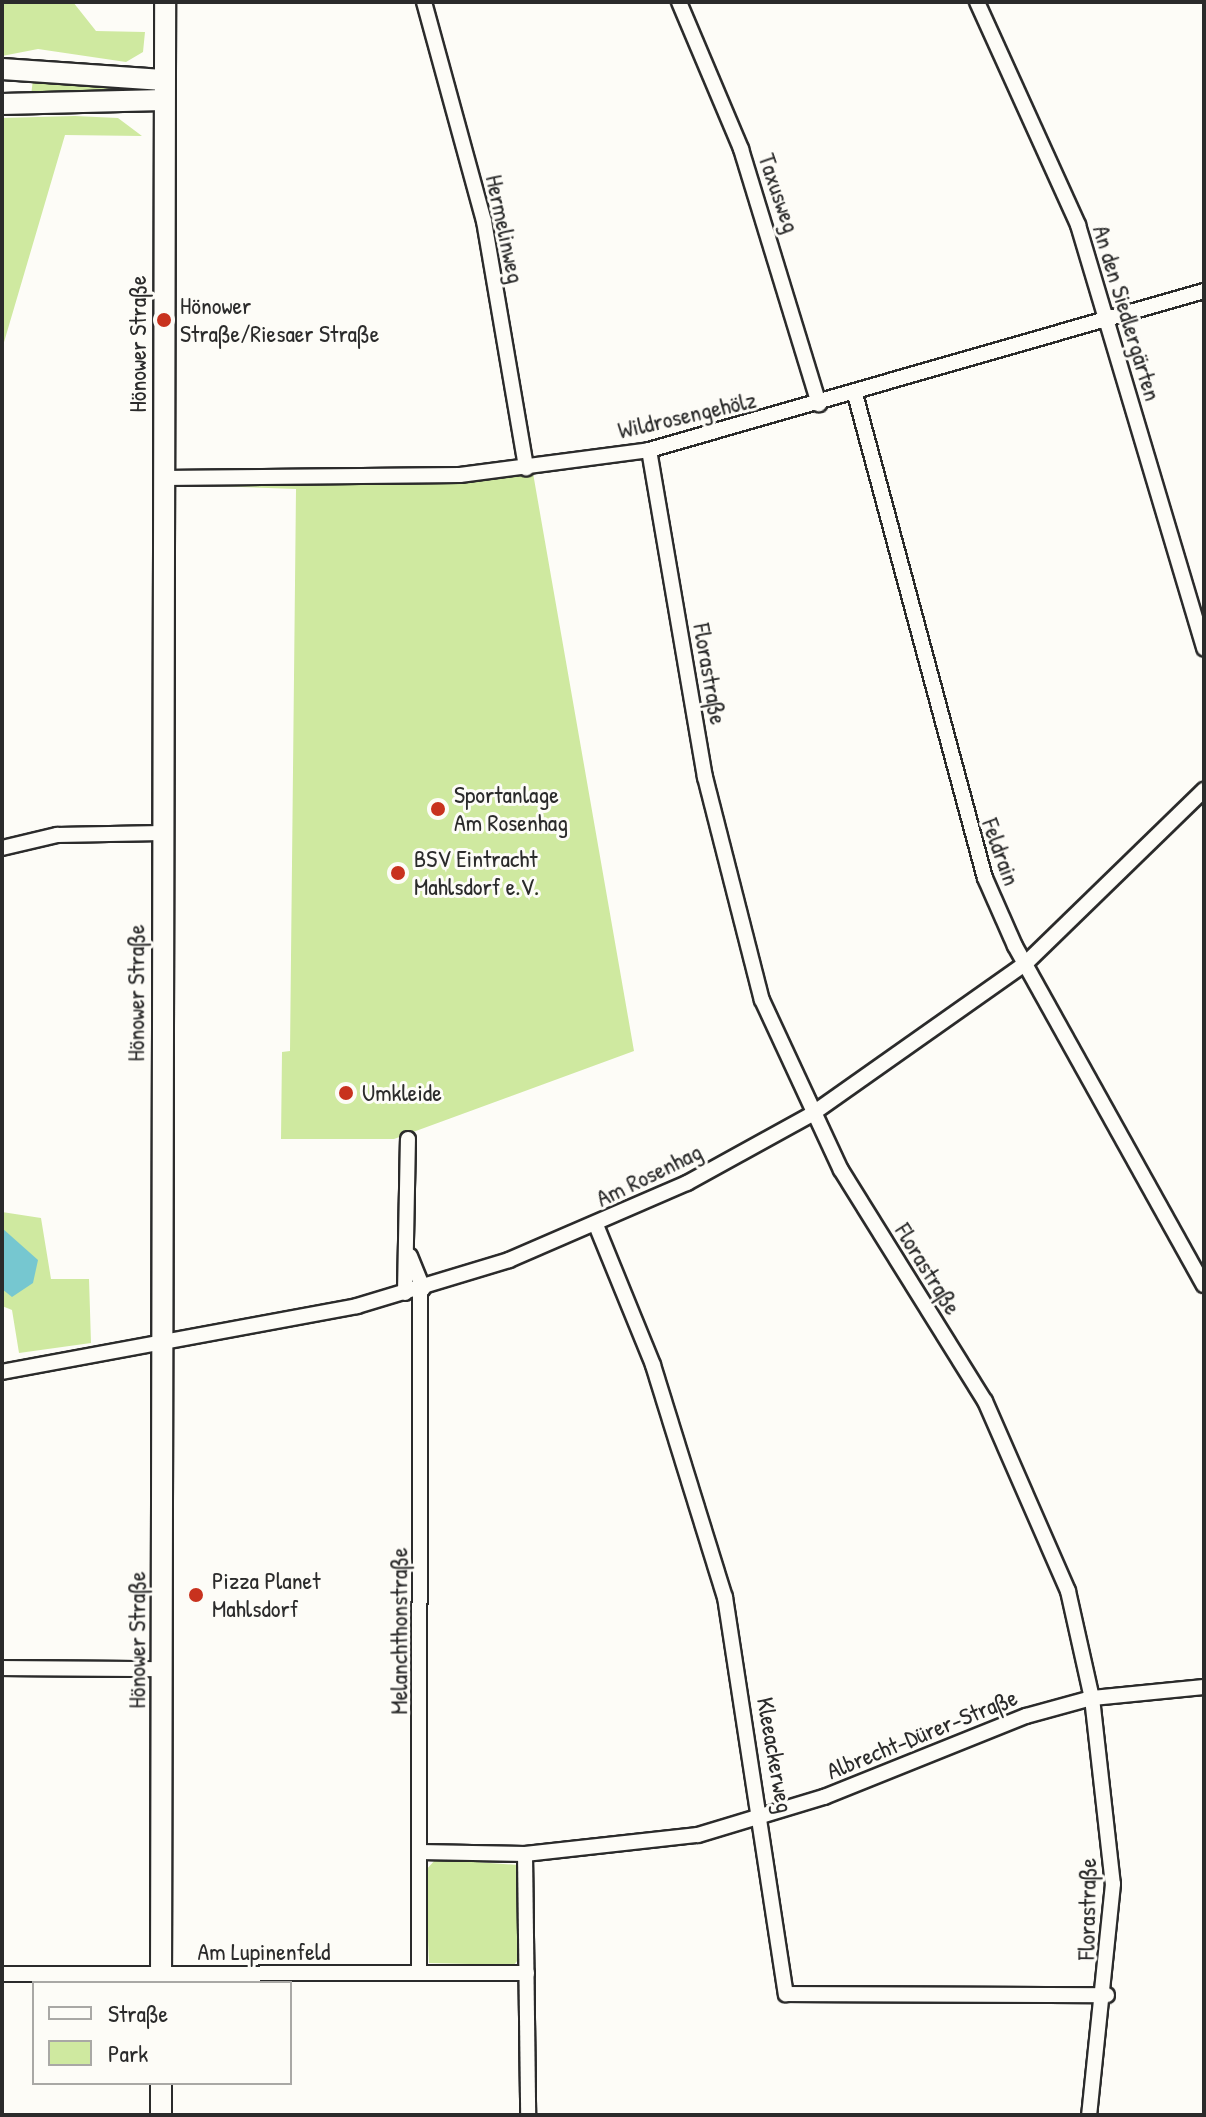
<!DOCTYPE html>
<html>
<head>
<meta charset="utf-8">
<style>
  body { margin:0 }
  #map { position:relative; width:1206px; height:2117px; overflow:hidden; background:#fdfcf7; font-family:"Patrick Hand",sans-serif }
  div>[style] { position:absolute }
  .green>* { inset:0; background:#cfe9a0 }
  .water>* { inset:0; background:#76c7d0 }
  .roads { filter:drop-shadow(2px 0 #2b2b2b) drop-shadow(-2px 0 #2b2b2b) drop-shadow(0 2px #2b2b2b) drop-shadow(0 -2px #2b2b2b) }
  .street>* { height:14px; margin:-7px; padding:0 7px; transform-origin:7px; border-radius:7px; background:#fdfcf7 }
  .secondary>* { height:20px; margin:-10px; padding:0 10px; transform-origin:10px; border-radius:10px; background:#fdfcf7 }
  .dots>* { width:22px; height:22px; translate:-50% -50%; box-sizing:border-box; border:4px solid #fdfcf7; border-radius:50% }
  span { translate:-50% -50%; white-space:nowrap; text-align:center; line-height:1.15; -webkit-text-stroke:6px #fdfcf7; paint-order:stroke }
  .street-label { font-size:24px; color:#2b2b2b }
  .poi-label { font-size:24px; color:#2b2b2b }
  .left { translate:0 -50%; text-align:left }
  .frame { position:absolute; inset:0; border:4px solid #2b2b2b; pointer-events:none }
  .legend { position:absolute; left:32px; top:1981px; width:260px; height:104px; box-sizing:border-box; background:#fdfcf7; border:2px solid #a9a8a5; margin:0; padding:10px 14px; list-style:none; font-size:24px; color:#2b2b2b }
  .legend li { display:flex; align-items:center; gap:16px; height:40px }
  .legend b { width:40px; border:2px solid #a9a8a5 }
</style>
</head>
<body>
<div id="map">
  <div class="green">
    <i style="clip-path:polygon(2px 2px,73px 2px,96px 31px,145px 32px,143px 52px,126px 62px,38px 49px,2px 56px)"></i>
    <i style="clip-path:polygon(33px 79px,126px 86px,125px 93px,31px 96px)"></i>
    <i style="clip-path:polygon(75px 116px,118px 118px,142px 136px,65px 135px,2px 349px,2px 118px)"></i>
    <i style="clip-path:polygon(533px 473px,634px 1051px,394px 1139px,281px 1139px,282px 1052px,290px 1051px,296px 489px,184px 485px,412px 484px)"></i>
    <i style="clip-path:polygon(2px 1212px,41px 1218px,51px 1279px,89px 1279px,91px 1343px,19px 1353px,12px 1310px,2px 1306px)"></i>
    <i style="clip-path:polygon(436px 1859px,518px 1865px,521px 1956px,514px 1965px,429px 1963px,425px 1871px)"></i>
  </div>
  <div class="water">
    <i style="clip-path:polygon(2px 1228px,38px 1260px,33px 1283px,12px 1297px,2px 1289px)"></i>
  </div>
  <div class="roads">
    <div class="street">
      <i style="left:424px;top:2px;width:227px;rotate:74.7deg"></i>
      <i style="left:484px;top:221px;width:251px;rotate:80.3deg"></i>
      <i style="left:679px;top:2px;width:160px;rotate:67.1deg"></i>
      <i style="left:741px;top:149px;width:267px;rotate:73deg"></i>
      <i style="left:977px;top:2px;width:245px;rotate:65.6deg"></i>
      <i style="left:1078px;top:225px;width:442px;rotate:73.4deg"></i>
      <i style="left:855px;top:394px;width:501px;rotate:74.97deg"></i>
      <i style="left:985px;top:878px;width:74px;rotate:66.2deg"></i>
      <i style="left:1015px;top:946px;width:388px;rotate:60.9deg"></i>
      <i style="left:649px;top:450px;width:332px;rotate:80.3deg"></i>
      <i style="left:705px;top:777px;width:230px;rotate:75.7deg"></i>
      <i style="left:762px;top:1000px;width:187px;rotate:65.1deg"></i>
      <i style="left:841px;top:1170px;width:272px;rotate:58.1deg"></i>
      <i style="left:985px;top:1401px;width:207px;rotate:66.4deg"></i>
      <i style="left:1068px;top:1591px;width:110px;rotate:77.4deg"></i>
      <i style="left:1092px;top:1698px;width:187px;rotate:83.6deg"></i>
      <i style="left:1113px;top:1884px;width:232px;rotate:95.9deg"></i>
      <i style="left:163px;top:478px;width:297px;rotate:-0.6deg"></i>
      <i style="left:460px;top:475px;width:191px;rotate:-7.5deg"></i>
      <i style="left:649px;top:450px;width:577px;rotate:-15.99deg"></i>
      <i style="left:2px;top:848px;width:57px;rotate:-13.3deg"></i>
      <i style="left:57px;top:835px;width:105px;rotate:-1.1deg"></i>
      <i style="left:596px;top:1225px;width:151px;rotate:67.8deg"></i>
      <i style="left:653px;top:1365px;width:243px;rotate:72.8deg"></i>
      <i style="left:725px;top:1597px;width:402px;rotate:81.3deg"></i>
      <i style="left:786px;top:1994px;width:321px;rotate:0.2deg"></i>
      <i style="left:410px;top:1256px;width:35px;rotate:68deg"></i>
      <i style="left:405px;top:1293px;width:154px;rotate:-88.9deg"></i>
      <i style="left:2px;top:1372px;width:361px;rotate:-10.5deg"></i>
      <i style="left:357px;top:1306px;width:159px;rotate:-16.8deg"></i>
      <i style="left:509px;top:1260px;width:194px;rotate:-23.4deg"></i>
      <i style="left:687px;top:1183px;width:143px;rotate:-28.9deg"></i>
      <i style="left:812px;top:1114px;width:261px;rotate:-35.2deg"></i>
      <i style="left:1025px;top:964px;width:250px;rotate:-44.2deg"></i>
      <i style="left:2px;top:1668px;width:161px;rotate:0.4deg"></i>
      <i style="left:420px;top:1852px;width:105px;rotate:1.1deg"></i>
      <i style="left:525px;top:1854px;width:174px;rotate:-6.3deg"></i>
      <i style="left:698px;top:1835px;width:132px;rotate:-16.8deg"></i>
      <i style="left:824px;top:1797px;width:218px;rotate:-21.9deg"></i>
      <i style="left:1026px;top:1716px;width:68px;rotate:-15.3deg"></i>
      <i style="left:1092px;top:1698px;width:113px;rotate:-5.6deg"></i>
      <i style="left:525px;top:1854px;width:261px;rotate:89.3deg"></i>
      <i style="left:419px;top:1973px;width:684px;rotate:-89.92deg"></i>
      <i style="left:2px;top:1974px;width:525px;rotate:-0.11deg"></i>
    </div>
    <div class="secondary">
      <i style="left:2px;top:69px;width:161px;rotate:3.9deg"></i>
      <i style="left:2px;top:104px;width:161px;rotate:-1.4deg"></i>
      <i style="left:161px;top:1983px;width:1981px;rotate:-89.88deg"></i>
      <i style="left:161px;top:2115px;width:32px;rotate:-90deg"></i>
    </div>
  </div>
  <div class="dots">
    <i style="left:164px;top:320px;background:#c8321e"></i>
    <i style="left:438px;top:809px;background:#c8321e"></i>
    <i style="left:398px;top:873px;background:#c8321e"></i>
    <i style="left:346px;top:1093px;background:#c8321e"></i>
    <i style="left:196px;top:1595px;background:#c8321e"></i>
  </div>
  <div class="street-label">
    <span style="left:779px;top:193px;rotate:71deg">Taxusweg</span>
    <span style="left:505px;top:229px;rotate:78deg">Hermelinweg</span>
    <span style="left:1127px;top:313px;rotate:73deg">An den Siedlergärten</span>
    <span style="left:138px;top:344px;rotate:-90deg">Hönower Straße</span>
    <span style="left:687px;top:415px;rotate:-13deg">Wildrosengehölz</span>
    <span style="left:710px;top:674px;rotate:80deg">Florastraße</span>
    <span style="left:1001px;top:852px;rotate:70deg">Feldrain</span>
    <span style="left:136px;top:993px;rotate:-90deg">Hönower Straße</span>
    <span style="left:649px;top:1175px;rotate:-26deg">Am Rosenhag</span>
    <span style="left:928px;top:1269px;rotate:58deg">Florastraße</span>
    <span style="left:399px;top:1631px;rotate:-90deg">Melanchthonstraße</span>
    <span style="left:137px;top:1640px;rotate:-90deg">Hönower Straße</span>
    <span style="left:922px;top:1734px;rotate:-22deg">Albrecht-Dürer-Straße</span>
    <span style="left:775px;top:1755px;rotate:80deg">Kleeackerweg</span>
    <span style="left:1087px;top:1909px;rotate:-89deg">Florastraße</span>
    <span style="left:264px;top:1952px">Am Lupinenfeld</span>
  </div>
  <div class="poi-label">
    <span class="left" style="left:180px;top:320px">Hönower<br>Straße/Riesaer Straße</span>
    <span class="left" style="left:454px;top:809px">Sportanlage<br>Am Rosenhag</span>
    <span class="left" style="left:414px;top:873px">BSV Eintracht<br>Mahlsdorf e.V.</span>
    <span class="left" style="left:362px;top:1093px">Umkleide</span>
    <span class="left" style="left:212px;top:1595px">Pizza Planet<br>Mahlsdorf</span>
  </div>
  <div class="frame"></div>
  <ul class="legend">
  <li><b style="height:10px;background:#fdfcf7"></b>Straße</li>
  <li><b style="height:22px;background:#cfe9a0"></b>Park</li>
  </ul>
</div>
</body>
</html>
